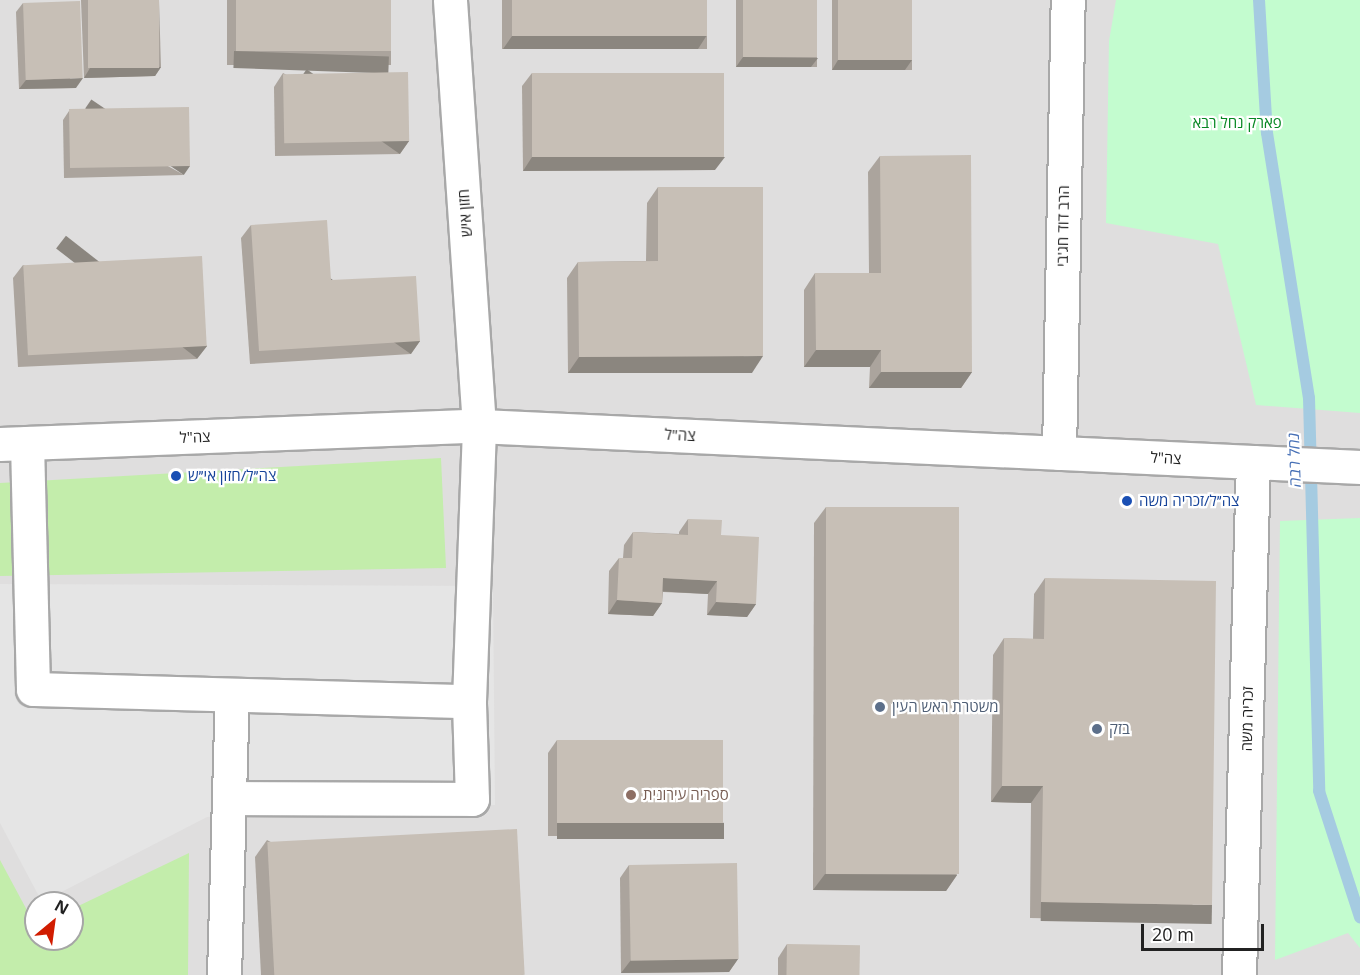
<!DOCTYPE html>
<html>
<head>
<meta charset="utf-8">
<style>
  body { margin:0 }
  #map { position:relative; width:1360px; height:975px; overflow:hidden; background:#f1efe7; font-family:"Open Sans",Heebo,sans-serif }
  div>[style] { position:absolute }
  .residential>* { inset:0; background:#dfdede }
  .grass>* { inset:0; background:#c3edab }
  .park>* { inset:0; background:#c3fccf }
  .parking>* { inset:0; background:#e5e5e5 }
  .stream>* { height:12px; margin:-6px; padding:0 6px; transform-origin:6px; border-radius:6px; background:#a5cbe1 }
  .roads { filter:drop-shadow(2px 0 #a8a8a8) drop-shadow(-2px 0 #a8a8a8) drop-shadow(0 2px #a8a8a8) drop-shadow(0 -2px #a8a8a8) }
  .minor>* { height:33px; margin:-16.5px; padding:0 16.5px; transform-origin:16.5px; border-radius:16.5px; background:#fff }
  .wall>* { inset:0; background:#aba49d; transform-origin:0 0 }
  .shaded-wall>* { inset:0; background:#8b867f; transform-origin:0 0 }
  .building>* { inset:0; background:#c7bfb6; transform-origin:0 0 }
  .dots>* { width:16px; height:16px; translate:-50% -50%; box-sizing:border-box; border:3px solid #fff; border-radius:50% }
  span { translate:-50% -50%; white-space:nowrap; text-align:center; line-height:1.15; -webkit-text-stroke:4.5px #fff; paint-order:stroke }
  .park-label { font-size:15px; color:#068722 }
  .street-label { font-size:15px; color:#212121 }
  .transit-label { font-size:15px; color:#164399 }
  .left { translate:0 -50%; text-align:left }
  .service-label { font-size:15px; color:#4e5e75 }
  .education-label { font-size:15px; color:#785e54 }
  .water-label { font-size:16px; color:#4770b6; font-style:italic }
  .north { position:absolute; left:24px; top:891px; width:60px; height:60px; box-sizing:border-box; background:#fff; border:2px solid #a6a6a6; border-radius:50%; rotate:29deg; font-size:16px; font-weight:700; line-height:24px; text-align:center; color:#212121 }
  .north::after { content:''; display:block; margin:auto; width:21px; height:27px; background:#d11c00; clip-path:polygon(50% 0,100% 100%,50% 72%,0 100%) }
  .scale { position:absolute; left:1141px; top:924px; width:123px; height:27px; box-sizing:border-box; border:3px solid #212121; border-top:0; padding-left:8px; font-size:18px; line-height:21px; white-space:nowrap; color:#212121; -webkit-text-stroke:4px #fff; paint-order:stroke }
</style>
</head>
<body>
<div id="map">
  <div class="residential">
    <i style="clip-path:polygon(evenodd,0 0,1360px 0,1360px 975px,0 975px,0 0,36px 903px,72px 903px,72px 939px,36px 939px,36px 903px)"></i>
  </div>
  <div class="grass">
    <i style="clip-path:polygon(441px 458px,446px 568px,0 576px,0 483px)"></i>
    <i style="clip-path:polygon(189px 853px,188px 975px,0 975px,0 860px,36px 927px,36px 939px,72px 939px,72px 909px)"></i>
  </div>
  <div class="park">
    <i style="clip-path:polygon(1116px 0,1360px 0,1360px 413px,1256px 405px,1218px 244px,1106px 223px,1109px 41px)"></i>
    <i style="clip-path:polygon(1360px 518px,1360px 948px,1348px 933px,1275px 960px,1280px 521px)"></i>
  </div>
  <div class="parking">
    <i style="clip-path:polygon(0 584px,493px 586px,495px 805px,207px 817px,42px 902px,0 823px)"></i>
  </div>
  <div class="stream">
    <i style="left:1259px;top:0;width:133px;rotate:86.6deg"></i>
    <i style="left:1267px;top:133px;width:268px;rotate:81deg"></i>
    <i style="left:1309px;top:398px;width:393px;rotate:88.5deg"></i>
    <i style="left:1319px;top:791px;width:133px;rotate:72deg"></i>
  </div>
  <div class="roads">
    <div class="minor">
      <i style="left:27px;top:443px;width:246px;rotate:88.6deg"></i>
      <i style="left:33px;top:689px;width:436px;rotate:1.6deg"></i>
      <i style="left:0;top:444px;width:479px;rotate:-2.2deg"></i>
      <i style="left:479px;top:426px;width:882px;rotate:2.66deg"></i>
      <i style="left:1059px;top:453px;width:453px;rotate:-88.9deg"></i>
      <i style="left:229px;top:798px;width:243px;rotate:0.2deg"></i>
      <i style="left:472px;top:799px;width:98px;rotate:-91.8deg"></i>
      <i style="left:469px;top:701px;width:275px;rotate:-87.9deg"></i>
      <i style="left:479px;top:426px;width:427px;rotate:-93.9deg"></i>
      <i style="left:224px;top:975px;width:278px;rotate:-88.4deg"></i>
      <i style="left:1239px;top:975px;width:513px;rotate:-88.44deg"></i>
    </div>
  </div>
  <div class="wall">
    <i style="clip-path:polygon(81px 0,159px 0,161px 67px,155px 76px,84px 78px)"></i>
    <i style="left:227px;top:0;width:164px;height:65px"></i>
    <i style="left:502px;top:0;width:205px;height:49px"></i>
    <i style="left:736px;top:0;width:81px;height:67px"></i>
    <i style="left:832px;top:0;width:80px;height:70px"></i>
    <i style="clip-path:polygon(23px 3px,76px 88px,19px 89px,16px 12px)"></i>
    <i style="clip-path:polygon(283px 73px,409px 141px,400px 154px,275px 156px,274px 87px)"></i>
    <i style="clip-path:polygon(532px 73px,715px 170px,523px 171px,522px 86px)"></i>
    <i style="clip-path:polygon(69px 111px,184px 175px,64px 178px,63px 120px)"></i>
    <i style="clip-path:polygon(880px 156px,972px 372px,961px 388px,869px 388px,870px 367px,804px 367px,804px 290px,815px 273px,869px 273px,868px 172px)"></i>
    <i style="clip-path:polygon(658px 187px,752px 373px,568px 373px,567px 278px,578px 262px,646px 261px,647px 203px)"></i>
    <i style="clip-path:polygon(251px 225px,420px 341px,411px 354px,250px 364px,241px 238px)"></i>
    <i style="clip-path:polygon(23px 265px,207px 346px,197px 359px,18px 367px,13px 278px)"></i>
    <i style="clip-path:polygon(826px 507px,957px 875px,946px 891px,813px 890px,814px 523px)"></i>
    <i style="clip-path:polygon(688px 519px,721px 535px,756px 604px,747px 617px,707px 615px,708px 594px,663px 592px,662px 603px,653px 616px,608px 614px,609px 571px,619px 558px,623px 558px,624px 545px,633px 532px,679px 534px,679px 532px)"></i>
    <i style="clip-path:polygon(1045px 578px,1200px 921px,1030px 918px,1031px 803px,991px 802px,993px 655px,1004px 638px,1033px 639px,1034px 594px)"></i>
    <i style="clip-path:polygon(557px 740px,724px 823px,715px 836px,548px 836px,548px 753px)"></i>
    <i style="clip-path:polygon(267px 840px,524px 975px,261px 975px,255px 857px)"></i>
    <i style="clip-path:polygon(629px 865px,738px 959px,729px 972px,621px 973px,620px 878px)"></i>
    <i style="clip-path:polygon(787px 944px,859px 975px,778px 975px,778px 958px)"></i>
  </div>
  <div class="shaded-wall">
    <i style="clip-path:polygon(707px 35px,698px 49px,503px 49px,512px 36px)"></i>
    <i style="left:234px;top:51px;width:155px;height:17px;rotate:2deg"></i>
    <i style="clip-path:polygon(743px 57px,818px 58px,811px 67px,736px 67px)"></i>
    <i style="clip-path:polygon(838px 60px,912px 60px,905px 70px,832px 70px)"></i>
    <i style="clip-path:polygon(161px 67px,155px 76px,84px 78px,90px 68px)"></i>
    <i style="clip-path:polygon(83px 78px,76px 88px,19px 89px,26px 80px)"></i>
    <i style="left:409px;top:141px;width:16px;height:125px;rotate:125deg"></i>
    <i style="clip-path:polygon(532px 157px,725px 157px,715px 170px,523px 171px)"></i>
    <i style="left:190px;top:166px;width:11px;height:119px;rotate:124deg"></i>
    <i style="left:420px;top:341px;width:16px;height:161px;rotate:125deg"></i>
    <i style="left:207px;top:346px;width:16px;height:179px;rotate:128deg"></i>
    <i style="clip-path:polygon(816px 350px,881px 350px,870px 367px,804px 367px)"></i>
    <i style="clip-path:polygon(763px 356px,752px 373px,568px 373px,579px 357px)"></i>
    <i style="clip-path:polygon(881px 372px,972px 372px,961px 388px,869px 388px)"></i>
    <i style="clip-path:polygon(663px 578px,717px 581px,708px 594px,654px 591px)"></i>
    <i style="clip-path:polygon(617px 600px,662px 603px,653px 616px,608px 614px)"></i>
    <i style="clip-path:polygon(716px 602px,756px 604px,747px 617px,707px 615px)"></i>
    <i style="clip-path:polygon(1002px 786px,1043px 786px,1031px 803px,991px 802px)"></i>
    <i style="left:557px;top:823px;width:167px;height:16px"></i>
    <i style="clip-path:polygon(825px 874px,957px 875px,946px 891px,813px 890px)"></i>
    <i style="left:1041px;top:902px;width:171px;height:19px;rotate:1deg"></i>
    <i style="clip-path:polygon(738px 959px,729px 972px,621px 973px,631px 960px)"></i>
  </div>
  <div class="building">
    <i style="left:88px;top:0;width:71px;height:68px"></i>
    <i style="left:236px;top:0;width:155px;height:51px"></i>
    <i style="left:512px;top:0;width:195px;height:36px"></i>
    <i style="left:743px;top:0;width:74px;height:57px"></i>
    <i style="left:838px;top:0;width:74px;height:60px"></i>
    <i style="left:80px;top:1px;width:77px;height:57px;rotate:88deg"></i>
    <i style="left:408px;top:72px;width:69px;height:125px;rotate:89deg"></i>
    <i style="left:532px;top:73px;width:192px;height:84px"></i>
    <i style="left:189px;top:107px;width:59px;height:120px;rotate:89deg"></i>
    <i style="clip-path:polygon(971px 155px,972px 372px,881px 372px,881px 350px,816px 350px,815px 273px,881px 273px,880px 156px)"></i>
    <i style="clip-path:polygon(658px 187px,763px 187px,763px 356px,579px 357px,578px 262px,658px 261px)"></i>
    <i style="clip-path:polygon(327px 220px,331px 280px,416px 276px,420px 341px,259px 351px,251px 225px)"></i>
    <i style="left:202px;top:256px;width:90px;height:179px;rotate:87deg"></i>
    <i style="left:826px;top:507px;width:133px;height:367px"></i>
    <i style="clip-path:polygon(688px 519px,722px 520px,721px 535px,759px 537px,756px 604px,716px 602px,717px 581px,663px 578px,662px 603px,617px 600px,619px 558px,632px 558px,633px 532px,688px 535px)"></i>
    <i style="clip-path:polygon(1045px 578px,1216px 581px,1212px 905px,1041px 902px,1043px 786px,1002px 786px,1004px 638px,1044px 639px)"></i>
    <i style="left:557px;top:740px;width:166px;height:83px"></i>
    <i style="left:517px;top:829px;width:146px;height:250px;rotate:87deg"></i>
    <i style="left:737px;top:863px;width:96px;height:108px;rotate:89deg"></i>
    <i style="left:787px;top:944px;width:73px;height:31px;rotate:1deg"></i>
  </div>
  <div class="dots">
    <i style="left:176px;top:476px;background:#1a4fb4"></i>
    <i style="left:1127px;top:501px;background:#1a4fb4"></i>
    <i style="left:880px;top:707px;background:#5c6f8a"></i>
    <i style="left:1097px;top:729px;background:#5c6f8a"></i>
    <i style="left:631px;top:795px;background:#8d6e63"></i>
  </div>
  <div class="park-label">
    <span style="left:1237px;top:123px">פארק נחל רבא</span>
  </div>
  <div class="street-label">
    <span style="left:465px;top:213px;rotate:-94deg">חזון איש</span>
    <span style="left:1063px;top:226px;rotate:-89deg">הרב דוד חג'בי</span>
    <span style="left:680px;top:435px;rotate:3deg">צה"ל</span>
    <span style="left:195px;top:437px;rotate:-2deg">צה"ל</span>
    <span style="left:1166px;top:458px;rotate:3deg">צה"ל</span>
    <span style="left:1247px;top:719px;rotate:-89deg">זכריה משה</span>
  </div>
  <div class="transit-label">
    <span class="left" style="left:188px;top:476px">צה״ל/חזון אי״ש</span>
    <span class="left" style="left:1139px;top:501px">צה״ל/זכריה משה</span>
  </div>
  <div class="service-label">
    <span class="left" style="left:892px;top:707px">משטרת ראש העין</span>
    <span class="left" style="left:1109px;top:729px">בזק</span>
  </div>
  <div class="education-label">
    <span class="left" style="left:643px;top:795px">ספריה עירונית</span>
  </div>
  <div class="water-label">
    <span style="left:1294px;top:460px;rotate:-92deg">נחל רבה</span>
  </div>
  <div class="north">N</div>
  <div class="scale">20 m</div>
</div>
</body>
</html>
